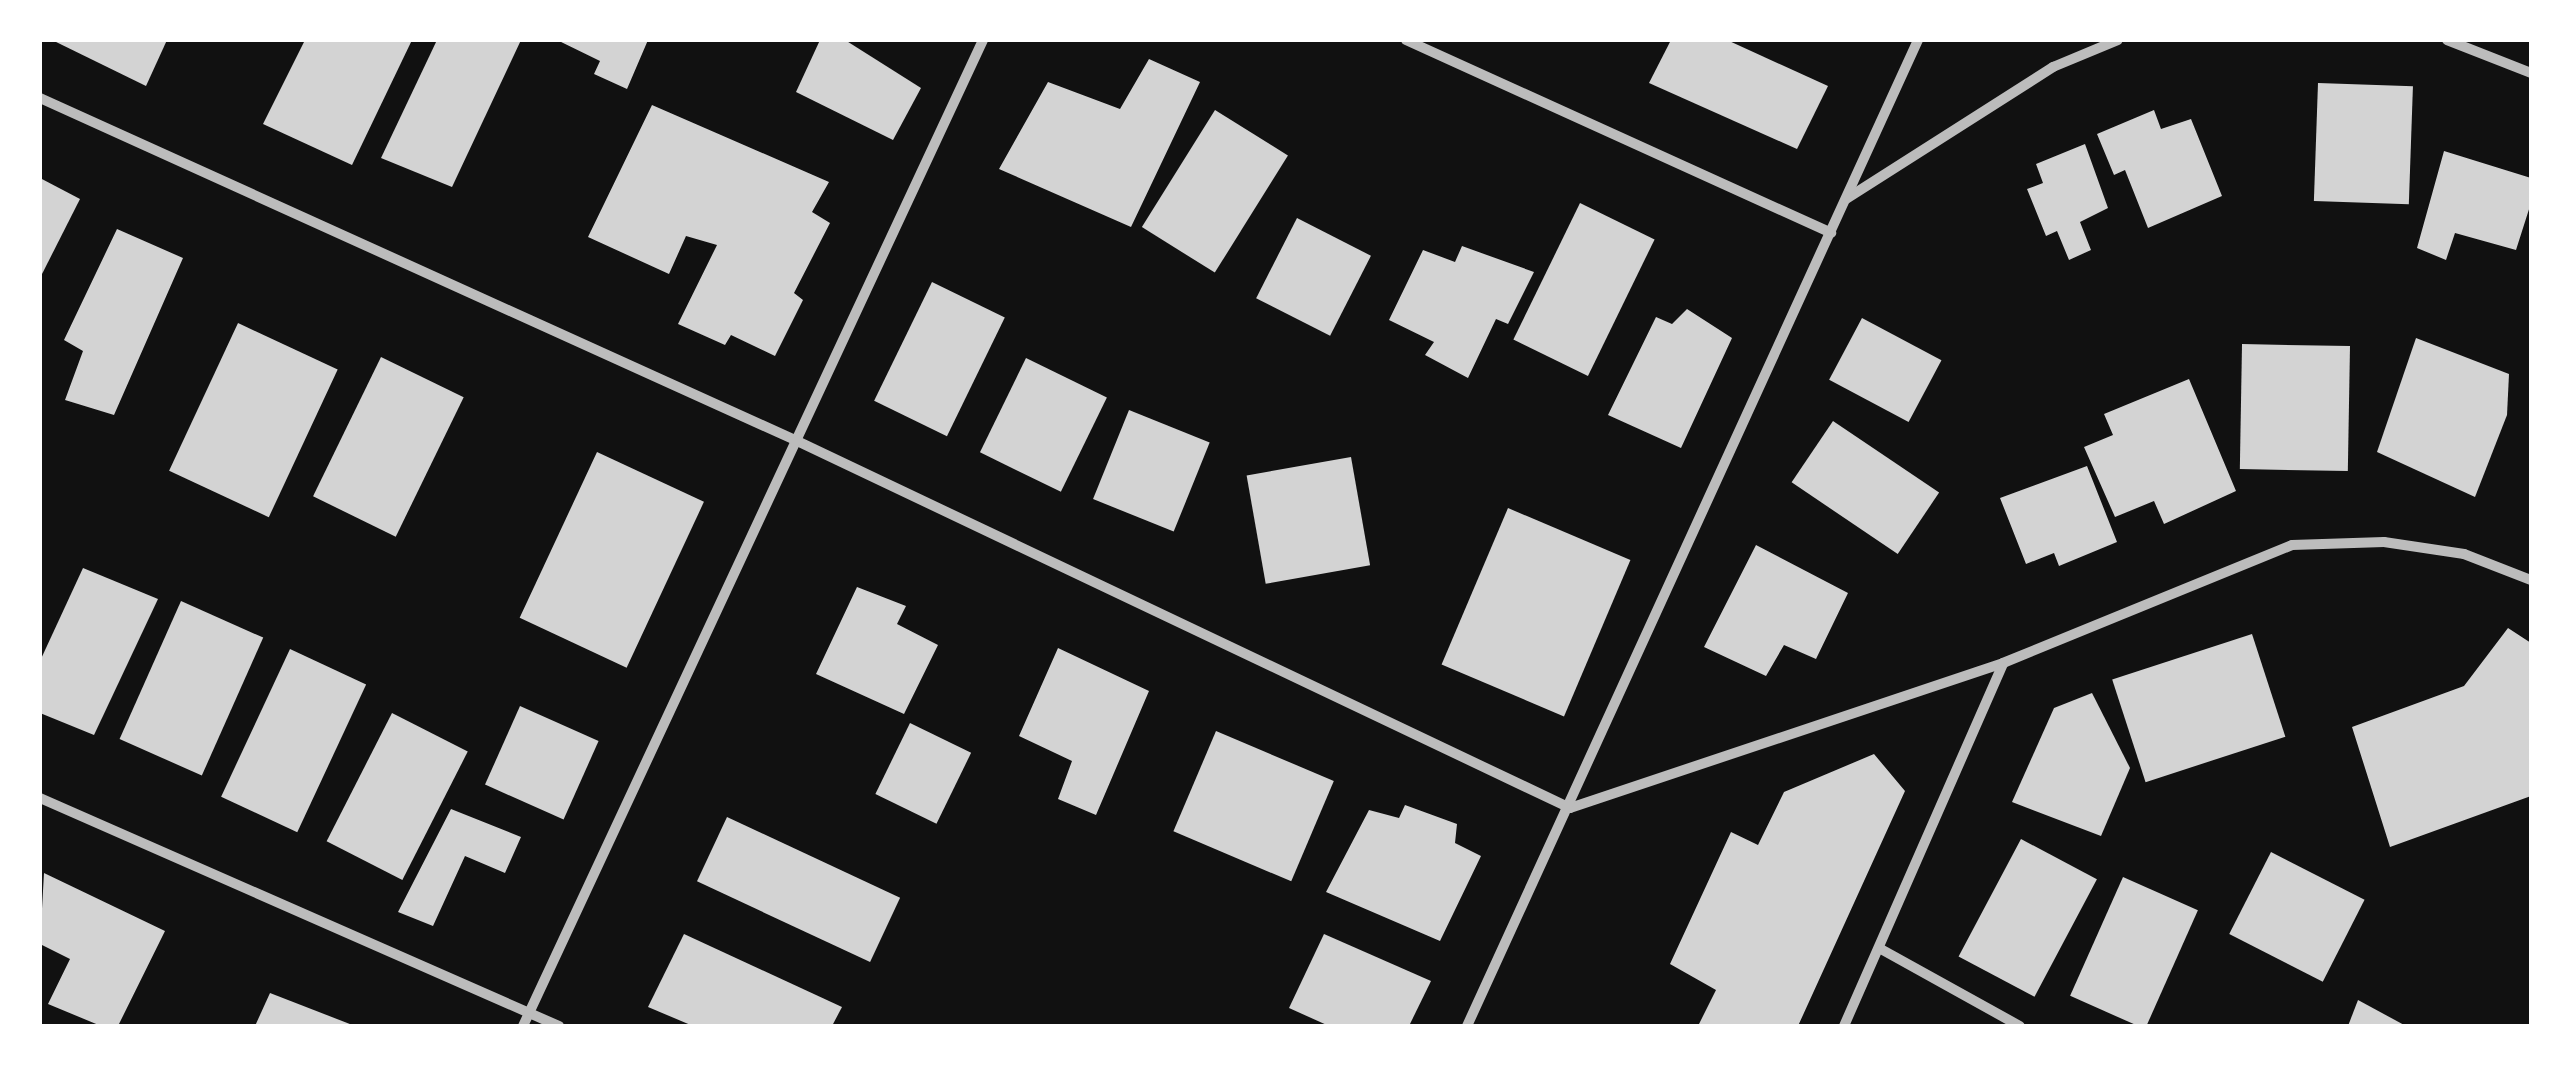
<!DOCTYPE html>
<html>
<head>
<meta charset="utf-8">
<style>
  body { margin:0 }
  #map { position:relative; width:2571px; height:1066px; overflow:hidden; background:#111; font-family:Quicksand,sans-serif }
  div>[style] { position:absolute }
  .building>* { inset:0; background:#d3d3d3; transform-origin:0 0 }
  .minor>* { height:10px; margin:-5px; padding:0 5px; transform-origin:5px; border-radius:5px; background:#bcbcbc }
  span { translate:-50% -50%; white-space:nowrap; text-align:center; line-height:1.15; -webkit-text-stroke:9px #fff; paint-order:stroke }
  .frame { position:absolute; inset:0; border:42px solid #fff; pointer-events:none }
</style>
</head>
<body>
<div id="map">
  <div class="building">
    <i style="clip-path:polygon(52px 40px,167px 40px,146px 86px)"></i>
    <i style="clip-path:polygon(305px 40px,412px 40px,352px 165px,263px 124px)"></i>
    <i style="clip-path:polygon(437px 40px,521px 40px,452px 187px,381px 158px)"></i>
    <i style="clip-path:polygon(557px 40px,648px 40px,627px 89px,594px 74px,600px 61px)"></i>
    <i style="clip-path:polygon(820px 40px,845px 40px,921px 88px,893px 140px,796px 92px)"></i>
    <i style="clip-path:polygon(1671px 40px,1727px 40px,1828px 86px,1797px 149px,1649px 83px)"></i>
    <i style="clip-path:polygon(1149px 59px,1200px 82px,1131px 227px,999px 169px,1048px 82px,1120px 109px)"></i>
    <i style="left:2318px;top:83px;width:95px;height:118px;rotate:2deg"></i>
    <i style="clip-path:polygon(652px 105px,829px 182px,812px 212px,830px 223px,794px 293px,803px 300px,775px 356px,731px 335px,725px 345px,678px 324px,717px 245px,686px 236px,669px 274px,588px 237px)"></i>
    <i style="left:1215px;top:110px;width:86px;height:138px;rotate:32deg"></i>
    <i style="clip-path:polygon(2154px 110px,2161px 129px,2191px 119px,2222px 196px,2148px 228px,2125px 170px,2114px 175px,2097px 134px)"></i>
    <i style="clip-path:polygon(2085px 144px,2108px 208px,2080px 222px,2091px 250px,2069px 260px,2057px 231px,2046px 236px,2027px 189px,2043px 183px,2036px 164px)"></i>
    <i style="clip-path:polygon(2444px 151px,2531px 178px,2531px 203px,2516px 250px,2455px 233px,2446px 260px,2417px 248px)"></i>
    <i style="clip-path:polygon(40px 178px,80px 199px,40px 278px)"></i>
    <i style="left:1580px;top:203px;width:83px;height:152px;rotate:26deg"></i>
    <i style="left:1297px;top:218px;width:83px;height:90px;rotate:27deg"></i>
    <i style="clip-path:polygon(117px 229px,183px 258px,114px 415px,65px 400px,83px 351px,64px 340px)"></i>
    <i style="clip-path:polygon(1462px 246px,1534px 272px,1508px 324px,1496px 319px,1468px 378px,1425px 355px,1434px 342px,1389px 320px,1423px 250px,1455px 262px)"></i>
    <i style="left:932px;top:282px;width:81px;height:132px;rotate:26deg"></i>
    <i style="clip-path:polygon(1687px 309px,1732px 338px,1681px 448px,1608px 415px,1656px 317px,1672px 324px)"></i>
    <i style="left:1862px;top:318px;width:90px;height:70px;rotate:28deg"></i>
    <i style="left:238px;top:323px;width:110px;height:163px;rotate:25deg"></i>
    <i style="clip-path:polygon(2416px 338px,2509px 374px,2507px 415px,2475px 497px,2377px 452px)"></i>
    <i style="left:2350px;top:346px;width:125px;height:108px;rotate:91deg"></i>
    <i style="left:381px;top:357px;width:92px;height:155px;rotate:26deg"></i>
    <i style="left:1026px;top:358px;width:90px;height:105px;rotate:26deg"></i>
    <i style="clip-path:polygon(2189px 379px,2236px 491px,2164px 524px,2154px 501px,2115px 517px,2084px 447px,2113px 435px,2104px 414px)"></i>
    <i style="left:1129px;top:410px;width:87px;height:96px;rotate:22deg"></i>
    <i style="left:1833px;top:421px;width:128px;height:74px;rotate:34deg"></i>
    <i style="left:597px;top:452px;width:118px;height:183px;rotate:25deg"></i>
    <i style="left:1351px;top:457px;width:110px;height:106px;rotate:80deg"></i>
    <i style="clip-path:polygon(2087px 466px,2117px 542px,2059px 566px,2054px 553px,2026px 564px,2000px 498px)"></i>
    <i style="left:1508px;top:508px;width:133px;height:170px;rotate:23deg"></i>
    <i style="clip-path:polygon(1756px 545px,1848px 593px,1816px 659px,1784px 645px,1766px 676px,1704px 647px)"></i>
    <i style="clip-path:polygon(83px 568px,158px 599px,94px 735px,40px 713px,40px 661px)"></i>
    <i style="clip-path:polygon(857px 587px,906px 606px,897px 624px,938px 645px,904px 714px,816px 674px)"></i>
    <i style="left:181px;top:601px;width:90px;height:151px;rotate:24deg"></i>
    <i style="clip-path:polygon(2508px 628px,2531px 643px,2531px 796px,2390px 847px,2352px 727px,2464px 686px)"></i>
    <i style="left:2252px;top:634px;width:108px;height:147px;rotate:72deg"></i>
    <i style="clip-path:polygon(1058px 648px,1149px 691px,1096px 815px,1058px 799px,1072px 761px,1019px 736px)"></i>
    <i style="left:290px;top:649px;width:84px;height:163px;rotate:25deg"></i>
    <i style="clip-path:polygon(2092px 693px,2130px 768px,2101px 836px,2012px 802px,2054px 708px)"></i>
    <i style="left:520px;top:706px;width:86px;height:86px;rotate:24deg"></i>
    <i style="left:392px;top:713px;width:85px;height:144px;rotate:27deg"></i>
    <i style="left:910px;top:723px;width:68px;height:79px;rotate:26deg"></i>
    <i style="left:1216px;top:731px;width:128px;height:109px;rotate:23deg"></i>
    <i style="clip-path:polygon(1874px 754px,1905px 791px,1798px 1026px,1698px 1026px,1716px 990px,1670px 964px,1731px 832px,1758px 845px,1784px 792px)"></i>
    <i style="clip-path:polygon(1405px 805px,1457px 824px,1455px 843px,1481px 856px,1440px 941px,1326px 892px,1369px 810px,1399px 818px)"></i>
    <i style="clip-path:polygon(451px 809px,521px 837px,505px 873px,465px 856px,433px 926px,398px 912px)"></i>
    <i style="left:727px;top:817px;width:191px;height:71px;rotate:25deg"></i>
    <i style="left:2021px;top:839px;width:86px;height:133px;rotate:28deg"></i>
    <i style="left:2271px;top:852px;width:105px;height:92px;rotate:27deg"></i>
    <i style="clip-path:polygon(44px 873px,165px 931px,118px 1026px,101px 1026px,48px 1004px,70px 959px,40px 944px)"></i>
    <i style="left:2123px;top:877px;width:82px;height:130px;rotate:24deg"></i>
    <i style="clip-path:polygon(684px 934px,842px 1007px,832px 1026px,693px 1026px,648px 1007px)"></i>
    <i style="clip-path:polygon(1324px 934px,1431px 981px,1409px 1026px,1329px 1026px,1289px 1008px)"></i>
    <i style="clip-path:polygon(270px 993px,355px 1026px,255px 1026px)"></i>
    <i style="clip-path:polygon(2358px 1000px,2406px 1026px,2348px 1026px)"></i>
  </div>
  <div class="minor">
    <i style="left:1406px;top:40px;width:467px;rotate:24.4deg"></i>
    <i style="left:2447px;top:40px;width:90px;rotate:21.4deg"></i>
    <i style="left:40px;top:98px;width:829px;rotate:24.37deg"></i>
    <i style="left:795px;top:440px;width:858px;rotate:25.4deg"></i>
    <i style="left:1846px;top:199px;width:246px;rotate:-32.5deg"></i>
    <i style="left:2053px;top:67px;width:70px;rotate:-22.6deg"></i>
    <i style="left:40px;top:798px;width:567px;rotate:23.72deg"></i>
    <i style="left:1570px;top:808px;width:457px;rotate:-18.5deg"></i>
    <i style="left:2003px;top:663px;width:312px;rotate:-22.2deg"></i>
    <i style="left:2292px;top:545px;width:92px;rotate:-1.9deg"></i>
    <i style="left:2384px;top:542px;width:81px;rotate:8.5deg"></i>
    <i style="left:2464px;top:554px;width:72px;rotate:21.2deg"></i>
    <i style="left:1879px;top:948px;width:161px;rotate:29deg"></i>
    <i style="left:523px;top:1026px;width:1088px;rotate:-64.99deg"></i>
    <i style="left:1467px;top:1026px;width:1084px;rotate:-65.42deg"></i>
    <i style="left:1844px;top:1026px;width:396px;rotate:-66.3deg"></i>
  </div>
  <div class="frame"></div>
</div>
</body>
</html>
